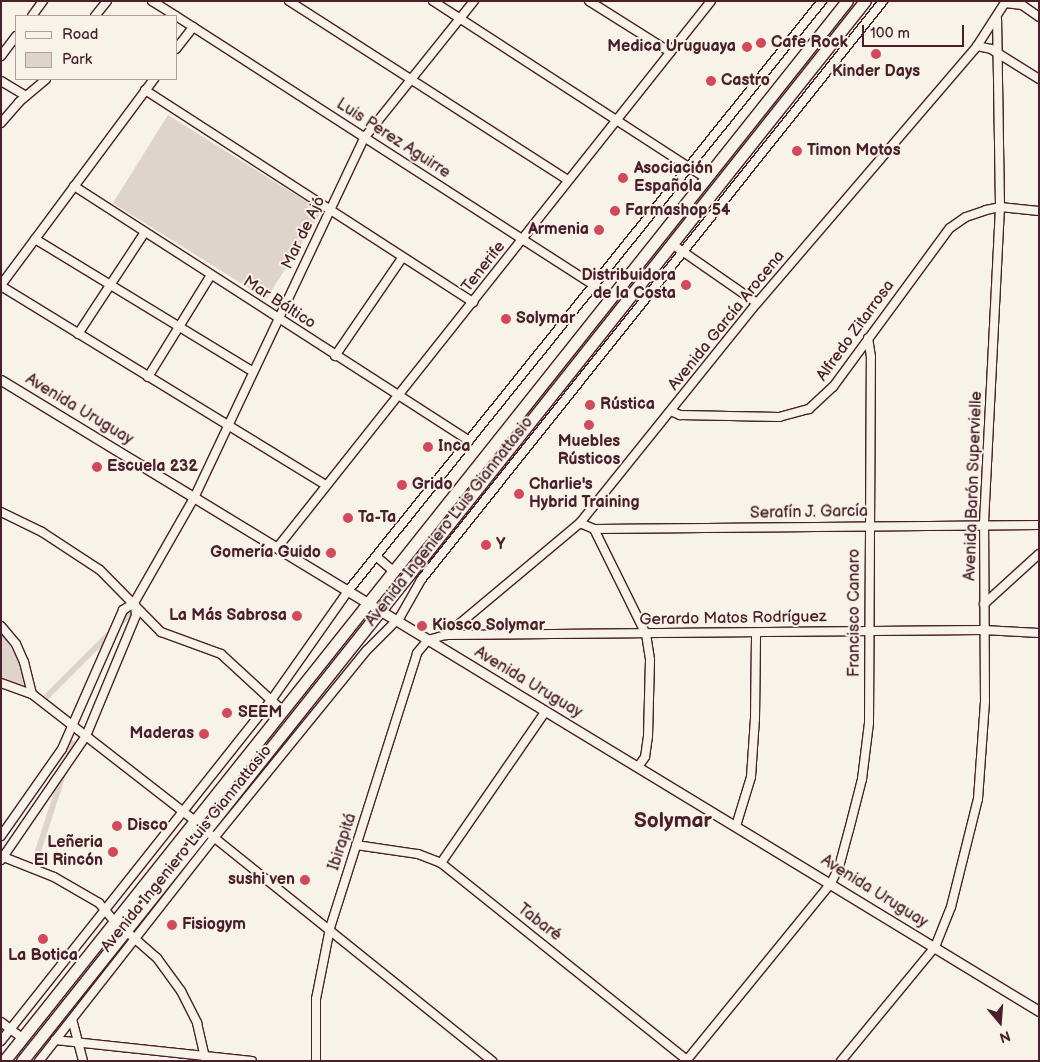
<!DOCTYPE html>
<html>
<head>
<meta charset="utf-8">
<style>
  body { margin:0 }
  #map { position:relative; width:1040px; height:1062px; overflow:hidden; background:#f7f3e8; font-family:"Balsamiq Sans",sans-serif }
  div>[style] { position:absolute }
  .green>* { inset:0; background:#ded4cc; transform-origin:0 0 }
  .roads { filter:drop-shadow(1px 0 #4a1f2b) drop-shadow(-1px 0 #4a1f2b) drop-shadow(0 1px #4a1f2b) drop-shadow(0 -1px #4a1f2b) }
  .minor>* { height:8px; margin:-4px; padding:0 4px; transform-origin:4px; border-radius:4px; background:#f7f3e8 }
  .tertiary>* { height:9px; margin:-4.5px; padding:0 4.5px; transform-origin:4.5px; border-radius:4.5px; background:#f7f3e8 }
  .primary>* { height:11px; margin:-5.5px; padding:0 5.5px; transform-origin:5.5px; border-radius:5.5px; background:#f7f3e8 }
  .dots>* { width:14px; height:14px; translate:-50% -50%; box-sizing:border-box; border:2px solid #f7f3e8; border-radius:50% }
  span { translate:-50% -50%; white-space:nowrap; text-align:center; line-height:1.15; -webkit-text-stroke:4px #f7f3e8; paint-order:stroke }
  .poi-label { font-size:16px; color:#4a1f2b; font-weight:700 }
  .left { translate:0 -50%; text-align:left }
  .right { translate:-100% -50%; text-align:right }
  .street-label { font-size:16px; color:#4a1f2b }
  .district-label { font-size:21px; color:#4a1f2b; font-weight:700 }
  .frame { position:absolute; inset:0; border:2px solid #4a1f2b; pointer-events:none }
  .legend { position:absolute; left:15px; top:15px; width:162px; height:65px; box-sizing:border-box; background:#f7f3e8; border:1px solid #b29e9c; margin:0; padding:6px 9px; list-style:none; font-size:15px; color:#4a1f2b }
  .legend li { display:flex; align-items:center; gap:10px; height:25px }
  .legend b { width:25px; border:1px solid #b29e9c }
  .north { position:absolute; left:975px; top:997px; width:50px; height:50px; -webkit-text-stroke:4px #f7f3e8; paint-order:stroke; rotate:162deg; font-size:14px; font-weight:700; line-height:20px; text-align:center; color:#4a1f2b }
  .north::after { content:''; display:block; margin:auto; width:18px; height:22px; background:#4a1f2b; clip-path:polygon(50% 0,100% 100%,50% 72%,0 100%) }
  .scale { position:absolute; left:862px; top:25px; width:102px; height:22px; box-sizing:border-box; border:2px solid #4a1f2b; border-top:0; padding-left:6px; font-size:15px; line-height:18px; white-space:nowrap; color:#4a1f2b; -webkit-text-stroke:4px #f7f3e8; paint-order:stroke }
</style>
</head>
<body>
<div id="map">
  <div class="green">
    <i style="clip-path:polygon(852px 1px,860px 1px,384px 599px,381px 597px,449px 508px)"></i>
    <i style="left:168px;top:115px;width:181px;height:104px;rotate:32deg"></i>
    <i style="left:128px;top:611px;width:6px;height:119px;rotate:45deg"></i>
    <i style="clip-path:polygon(1px 632px,22px 665px,27px 682px,22px 685px,1px 678px)"></i>
    <i style="left:71px;top:740px;width:6px;height:126px;rotate:18deg"></i>
  </div>
  <div class="roads">
    <div class="minor">
      <i style="left:152px;top:1px;width:28px;rotate:32deg"></i>
      <i style="left:289px;top:1px;width:331px;rotate:32.7deg"></i>
      <i style="left:433px;top:1px;width:325px;rotate:33deg"></i>
      <i style="left:589px;top:1px;width:96px;rotate:32.2deg"></i>
      <i style="left:1005px;top:3px;width:17px;rotate:7deg"></i>
      <i style="left:1022px;top:5px;width:21px;rotate:35deg"></i>
      <i style="left:32px;top:16px;width:19px;rotate:-54deg"></i>
      <i style="left:95px;top:16px;width:19px;rotate:-51deg"></i>
      <i style="left:176px;top:16px;width:497px;rotate:32.8deg"></i>
      <i style="left:977px;top:46px;width:14px;rotate:12deg"></i>
      <i style="left:991px;top:49px;width:57px;rotate:32deg"></i>
      <i style="left:176px;top:49px;width:28px;rotate:-52deg"></i>
      <i style="left:1px;top:56px;width:25px;rotate:-53deg"></i>
      <i style="left:1px;top:81px;width:29px;rotate:31deg"></i>
      <i style="left:145px;top:90px;width:391px;rotate:32.9deg"></i>
      <i style="left:1px;top:123px;width:28px;rotate:-49deg"></i>
      <i style="left:19px;top:102px;width:35px;rotate:-40deg"></i>
      <i style="left:74px;top:186px;width:470px;rotate:32.8deg"></i>
      <i style="left:35px;top:239px;width:254px;rotate:31.3deg"></i>
      <i style="left:672px;top:244px;width:103px;rotate:34.8deg"></i>
      <i style="left:1px;top:285px;width:257px;rotate:-53.4deg"></i>
      <i style="left:1px;top:286px;width:381px;rotate:31.5deg"></i>
      <i style="left:78px;top:334px;width:122px;rotate:-56.7deg"></i>
      <i style="left:335px;top:356px;width:119px;rotate:-55.6deg"></i>
      <i style="left:148px;top:377px;width:120px;rotate:-58.3deg"></i>
      <i style="left:671px;top:411px;width:10px;rotate:24deg"></i>
      <i style="left:680px;top:415px;width:99px;rotate:1.2deg"></i>
      <i style="left:779px;top:417px;width:31px;rotate:-15deg"></i>
      <i style="left:809px;top:409px;width:33px;rotate:-43deg"></i>
      <i style="left:833px;top:387px;width:197px;rotate:-53.7deg"></i>
      <i style="left:950px;top:228px;width:19px;rotate:-35deg"></i>
      <i style="left:966px;top:217px;width:21px;rotate:-19deg"></i>
      <i style="left:986px;top:210px;width:14px;rotate:-12deg"></i>
      <i style="left:1000px;top:207px;width:39px;rotate:6deg"></i>
      <i style="left:1px;top:512px;width:46px;rotate:26deg"></i>
      <i style="left:42px;top:532px;width:69px;rotate:33.2deg"></i>
      <i style="left:100px;top:570px;width:87px;rotate:45.5deg"></i>
      <i style="left:161px;top:632px;width:64px;rotate:20.1deg"></i>
      <i style="left:221px;top:654px;width:83px;rotate:42.6deg"></i>
      <i style="left:580px;top:523px;width:15px;rotate:23deg"></i>
      <i style="left:594px;top:529px;width:445px;rotate:-0.5deg"></i>
      <i style="left:594px;top:529px;width:117px;rotate:63.7deg"></i>
      <i style="left:646px;top:634px;width:26px;rotate:81deg"></i>
      <i style="left:650px;top:660px;width:76px;rotate:91.5deg"></i>
      <i style="left:648px;top:736px;width:21px;rotate:98deg"></i>
      <i style="left:645px;top:757px;width:12px;rotate:125deg"></i>
      <i style="left:277px;top:548px;width:698px;rotate:-51.57deg"></i>
      <i style="left:377px;top:557px;width:21px;rotate:41deg"></i>
      <i style="left:984px;top:604px;width:74px;rotate:-42.3deg"></i>
      <i style="left:1px;top:626px;width:23px;rotate:50deg"></i>
      <i style="left:16px;top:644px;width:20px;rotate:66deg"></i>
      <i style="left:24px;top:662px;width:33px;rotate:76deg"></i>
      <i style="left:446px;top:635px;width:175px;rotate:-39.9deg"></i>
      <i style="left:580px;top:523px;width:282px;rotate:-51.2deg"></i>
      <i style="left:757px;top:303px;width:338px;rotate:-49.4deg"></i>
      <i style="left:977px;top:46px;width:54px;rotate:-57.2deg"></i>
      <i style="left:1px;top:683px;width:33px;rotate:20deg"></i>
      <i style="left:32px;top:694px;width:205px;rotate:37.9deg"></i>
      <i style="left:736px;top:826px;width:51px;rotate:-73deg"></i>
      <i style="left:751px;top:777px;width:58px;rotate:-86.1deg"></i>
      <i style="left:755px;top:719px;width:86px;rotate:-89.3deg"></i>
      <i style="left:211px;top:835px;width:361px;rotate:38.8deg"></i>
      <i style="left:1px;top:836px;width:106px;rotate:-55deg"></i>
      <i style="left:62px;top:749px;width:152px;rotate:-66.3deg"></i>
      <i style="left:123px;top:610px;width:13px;rotate:-32deg"></i>
      <i style="left:134px;top:603px;width:121px;rotate:-60.3deg"></i>
      <i style="left:194px;top:498px;width:399px;rotate:-64.7deg"></i>
      <i style="left:365px;top:137px;width:174px;rotate:-51.3deg"></i>
      <i style="left:356px;top:845px;width:63px;rotate:8.3deg"></i>
      <i style="left:418px;top:854px;width:25px;rotate:21deg"></i>
      <i style="left:441px;top:863px;width:315px;rotate:38.7deg"></i>
      <i style="left:1px;top:856px;width:57px;rotate:21.6deg"></i>
      <i style="left:54px;top:877px;width:52px;rotate:30deg"></i>
      <i style="left:99px;top:903px;width:23px;rotate:50deg"></i>
      <i style="left:1px;top:860px;width:150px;rotate:-55.6deg"></i>
      <i style="left:86px;top:736px;width:131px;rotate:-67.5deg"></i>
      <i style="left:136px;top:615px;width:10px;rotate:-96deg"></i>
      <i style="left:441px;top:863px;width:183px;rotate:-55.4deg"></i>
      <i style="left:126px;top:931px;width:41px;rotate:41.1deg"></i>
      <i style="left:157px;top:958px;width:41px;rotate:54deg"></i>
      <i style="left:181px;top:991px;width:36px;rotate:63deg"></i>
      <i style="left:197px;top:1023px;width:39px;rotate:77deg"></i>
      <i style="left:72px;top:1019px;width:43px;rotate:75.3deg"></i>
      <i style="left:1px;top:1022px;width:26px;rotate:37deg"></i>
      <i style="left:55px;top:1040px;width:198px;rotate:6.1deg"></i>
      <i style="left:1px;top:1041px;width:433px;rotate:-51.6deg"></i>
      <i style="left:270px;top:702px;width:136px;rotate:-54.9deg"></i>
      <i style="left:348px;top:591px;width:757px;rotate:-51.22deg"></i>
      <i style="left:39px;top:1061px;width:283px;rotate:-51.9deg"></i>
      <i style="left:214px;top:838px;width:242px;rotate:-50.9deg"></i>
      <i style="left:367px;top:650px;width:47px;rotate:-45deg"></i>
      <i style="left:400px;top:617px;width:43px;rotate:-60.4deg"></i>
      <i style="left:421px;top:580px;width:741px;rotate:-51.41deg"></i>
      <i style="left:316px;top:1061px;width:62px;rotate:-90deg"></i>
      <i style="left:316px;top:999px;width:72px;rotate:-78.8deg"></i>
      <i style="left:330px;top:928px;width:288px;rotate:-72.4deg"></i>
      <i style="left:417px;top:653px;width:17px;rotate:-50deg"></i>
      <i style="left:428px;top:640px;width:19px;rotate:-16deg"></i>
      <i style="left:446px;top:635px;width:537px;rotate:-0.53deg"></i>
      <i style="left:983px;top:630px;width:56px;rotate:3.1deg"></i>
      <i style="left:686px;top:1061px;width:230px;rotate:-50.8deg"></i>
      <i style="left:831px;top:883px;width:18px;rotate:-63deg"></i>
      <i style="left:839px;top:867px;width:38px;rotate:-75deg"></i>
      <i style="left:849px;top:830px;width:53px;rotate:-75.7deg"></i>
      <i style="left:862px;top:779px;width:56px;rotate:-82.9deg"></i>
      <i style="left:869px;top:723px;width:366px;rotate:-89.7deg"></i>
      <i style="left:871px;top:357px;width:19px;rotate:-99deg"></i>
      <i style="left:841px;top:1061px;width:148px;rotate:-50.5deg"></i>
      <i style="left:935px;top:947px;width:43px;rotate:-68.2deg"></i>
      <i style="left:951px;top:907px;width:111px;rotate:-76deg"></i>
      <i style="left:978px;top:799px;width:98px;rotate:-85.9deg"></i>
      <i style="left:985px;top:701px;width:178px;rotate:-90.3deg"></i>
      <i style="left:984px;top:523px;width:316px;rotate:-87.1deg"></i>
      <i style="left:1000px;top:207px;width:188px;rotate:-90.9deg"></i>
    </div>
    <div class="tertiary">
      <i style="left:1px;top:380px;width:1215px;rotate:31.3deg"></i>
    </div>
    <div class="primary">
      <i style="left:4px;top:1061px;width:1354px;rotate:-51.51deg"></i>
      <i style="left:22px;top:1061px;width:1354px;rotate:-51.51deg"></i>
    </div>
  </div>
  <div class="dots">
    <i style="left:761px;top:43px;background:#d1495b"></i>
    <i style="left:747px;top:47px;background:#d1495b"></i>
    <i style="left:876px;top:54px;background:#d1495b"></i>
    <i style="left:711px;top:81px;background:#d1495b"></i>
    <i style="left:797px;top:151px;background:#d1495b"></i>
    <i style="left:623px;top:178px;background:#d1495b"></i>
    <i style="left:615px;top:211px;background:#d1495b"></i>
    <i style="left:599px;top:230px;background:#d1495b"></i>
    <i style="left:686px;top:285px;background:#d1495b"></i>
    <i style="left:506px;top:319px;background:#d1495b"></i>
    <i style="left:590px;top:405px;background:#d1495b"></i>
    <i style="left:589px;top:425px;background:#d1495b"></i>
    <i style="left:428px;top:447px;background:#d1495b"></i>
    <i style="left:97px;top:467px;background:#d1495b"></i>
    <i style="left:402px;top:485px;background:#d1495b"></i>
    <i style="left:519px;top:494px;background:#d1495b"></i>
    <i style="left:348px;top:518px;background:#d1495b"></i>
    <i style="left:486px;top:545px;background:#d1495b"></i>
    <i style="left:331px;top:553px;background:#d1495b"></i>
    <i style="left:297px;top:616px;background:#d1495b"></i>
    <i style="left:422px;top:626px;background:#d1495b"></i>
    <i style="left:227px;top:713px;background:#d1495b"></i>
    <i style="left:204px;top:734px;background:#d1495b"></i>
    <i style="left:117px;top:826px;background:#d1495b"></i>
    <i style="left:113px;top:852px;background:#d1495b"></i>
    <i style="left:305px;top:880px;background:#d1495b"></i>
    <i style="left:172px;top:925px;background:#d1495b"></i>
    <i style="left:43px;top:939px;background:#d1495b"></i>
  </div>
  <div class="poi-label">
    <span class="left" style="left:771px;top:43px">Cafe Rock</span>
    <span class="right" style="left:736px;top:47px">Medica Uruguaya</span>
    <span style="left:876px;top:72px">Kinder Days</span>
    <span class="left" style="left:721px;top:81px">Castro</span>
    <span class="left" style="left:807px;top:151px">Timon Motos</span>
    <span class="left" style="left:634px;top:178px">Asociación<br>Española</span>
    <span class="left" style="left:625px;top:211px">Farmashop 54</span>
    <span class="right" style="left:589px;top:230px">Armenia</span>
    <span class="right" style="left:676px;top:285px">Distribuidora<br>de la Costa</span>
    <span class="left" style="left:516px;top:319px">Solymar</span>
    <span class="left" style="left:600px;top:405px">Rústica</span>
    <span style="left:589px;top:451px">Muebles<br>Rústicos</span>
    <span class="left" style="left:438px;top:447px">Inca</span>
    <span class="left" style="left:107px;top:467px">Escuela 232</span>
    <span class="left" style="left:412px;top:485px">Grido</span>
    <span class="left" style="left:529px;top:494px">Charlie's<br>Hybrid Training</span>
    <span class="left" style="left:358px;top:518px">Ta-Ta</span>
    <span class="left" style="left:496px;top:545px">Y</span>
    <span class="right" style="left:321px;top:553px">Gomería Guido</span>
    <span class="right" style="left:287px;top:616px">La Más Sabrosa</span>
    <span class="left" style="left:432px;top:626px">Kiosco Solymar</span>
    <span class="left" style="left:238px;top:713px">SEEM</span>
    <span class="right" style="left:194px;top:734px">Maderas</span>
    <span class="left" style="left:127px;top:826px">Disco</span>
    <span class="right" style="left:103px;top:852px">Leñeria<br>El Rincón</span>
    <span class="right" style="left:295px;top:880px">sushi ven</span>
    <span class="left" style="left:182px;top:925px">Fisiogym</span>
    <span style="left:43px;top:956px">La Botica</span>
  </div>
  <div class="street-label">
    <span style="left:393px;top:139px;rotate:33deg">Luis Perez Aguirre</span>
    <span style="left:304px;top:233px;rotate:-64deg">Mar de Ajó</span>
    <span style="left:484px;top:267px;rotate:-52deg">Tenerife</span>
    <span style="left:279px;top:303px;rotate:33deg">Mar Báltico</span>
    <span style="left:727px;top:321px;rotate:-51deg">Avenida García Arocena</span>
    <span style="left:856px;top:331px;rotate:-54deg">Alfredo Zitarrosa</span>
    <span style="left:79px;top:410px;rotate:31deg">Avenida Uruguay</span>
    <span style="left:974px;top:486px;rotate:-88deg">Avenida Barón Supervielle</span>
    <span style="left:809px;top:513px;rotate:-1deg">Serafín J. García</span>
    <span style="left:450px;top:522px;rotate:-52deg">Avenida Ingeniero Luis Giannattasio</span>
    <span style="left:855px;top:613px;rotate:-90deg">Francisco Canaro</span>
    <span style="left:733px;top:619px;rotate:-1deg">Gerardo Matos Rodríguez</span>
    <span style="left:528px;top:683px;rotate:31deg">Avenida Uruguay</span>
    <span style="left:343px;top:842px;rotate:-72deg">Ibirapitá</span>
    <span style="left:187px;top:849px;rotate:-51deg">Avenida Ingeniero Luis Giannattasio</span>
    <span style="left:874px;top:892px;rotate:32deg">Avenida Uruguay</span>
    <span style="left:539px;top:923px;rotate:38deg">Tabaré</span>
  </div>
  <div class="district-label">
    <span style="left:673px;top:821px">Solymar</span>
  </div>
  <div class="frame"></div>
  <ul class="legend">
  <li><b style="height:6px;background:#f7f3e8"></b>Road</li>
  <li><b style="height:14px;background:#ded4cc"></b>Park</li>
  </ul>
  <div class="north">N</div>
  <div class="scale">100 m</div>
</div>
</body>
</html>
